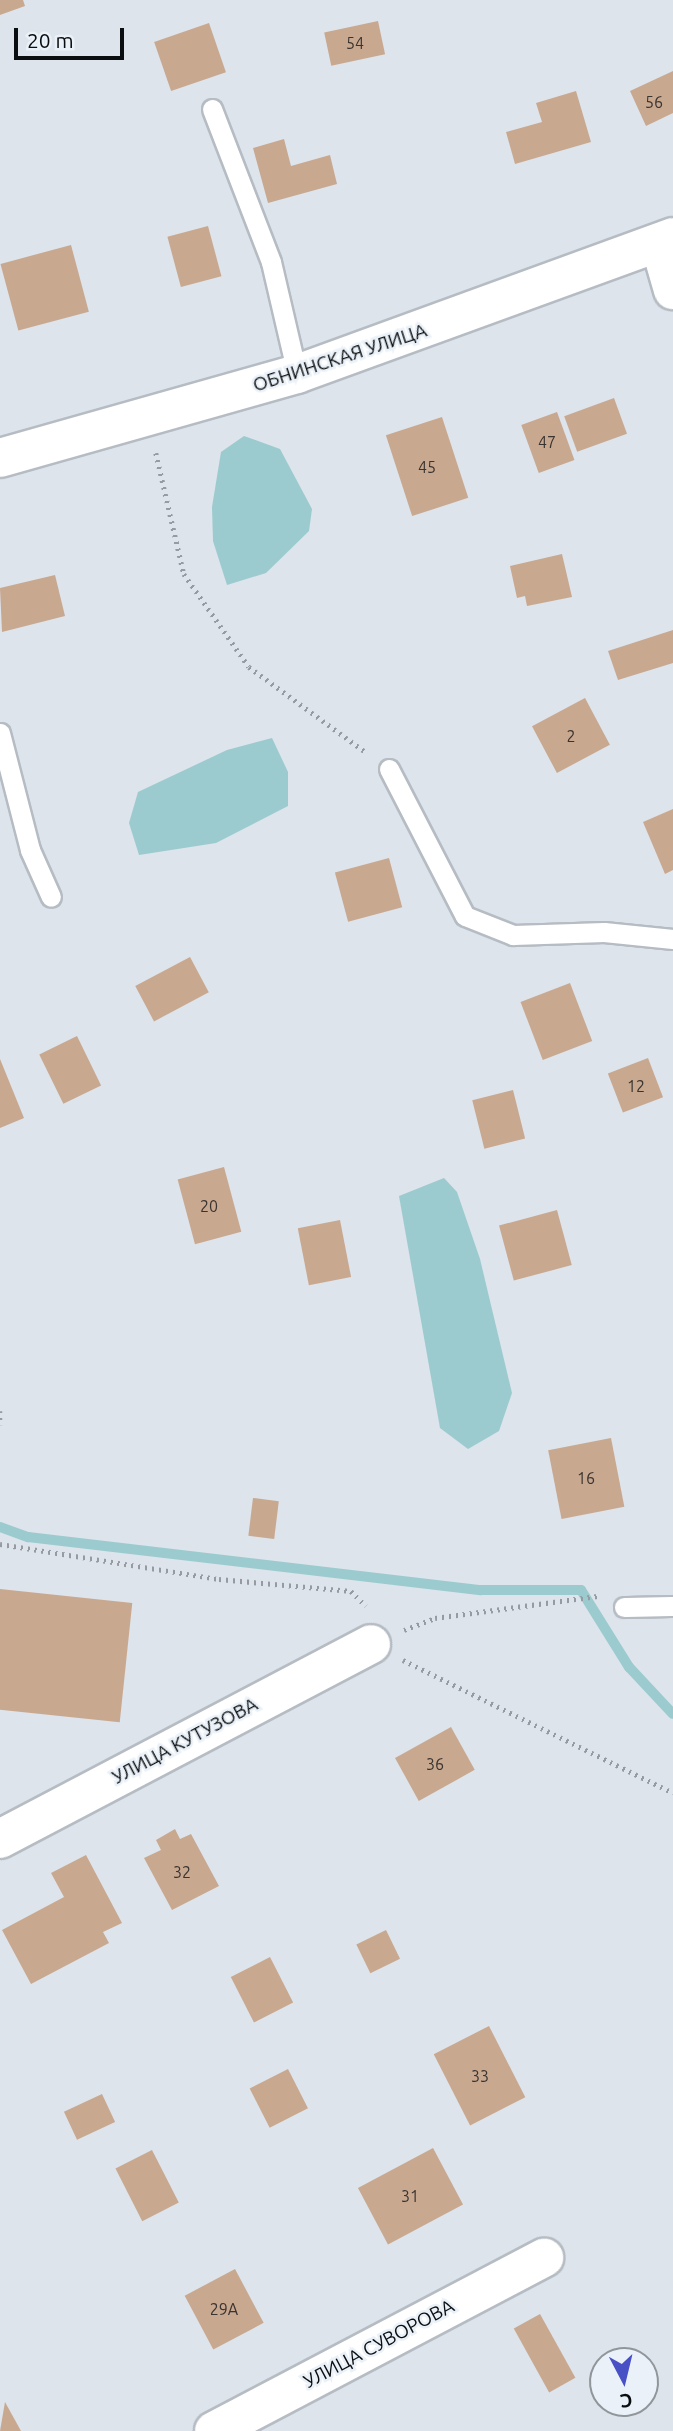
<!DOCTYPE html>
<html>
<head>
<meta charset="utf-8">
<style>
  body { margin:0 }
  #map { position:relative; width:673px; height:2431px; overflow:hidden; background:#dde4eb; font-family:Ubuntu,sans-serif }
  div>[style] { position:absolute }
  .water>* { inset:0; background:#9bcbce }
  .stream>* { height:10px; margin:-5px; padding:0 5px; transform-origin:5px; border-radius:5px; background:#9bcbce }
  .building>* { inset:0; background:#c9a890; transform-origin:0 0 }
  .path>* { height:4.5px; margin-top:-2.25px; transform-origin:0; background:repeating-linear-gradient(90deg,#959ba0 0 2px,transparent 0 7px) }
  .roads { filter:drop-shadow(2px 0 #b6bcc3) drop-shadow(-2px 0 #b6bcc3) drop-shadow(0 2px #b6bcc3) drop-shadow(0 -2px #b6bcc3) }
  .service>* { height:19px; margin:-9.5px; padding:0 9.5px; transform-origin:9.5px; border-radius:9.5px; background:#fff }
  .minor>* { height:38px; margin:-19px; padding:0 19px; transform-origin:19px; border-radius:19px; background:#fff }
  .tertiary>* { height:38px; margin:-19px; padding:0 19px; transform-origin:19px; border-radius:19px; background:#fff }
  span { translate:-50% -50%; white-space:nowrap; text-align:center; line-height:1.15; -webkit-text-stroke:5px #eaf1f8; paint-order:stroke }
  .number-label { font-size:16px; color:#3a3430 }
  .number-label span { -webkit-text-stroke-width:0 }
  .street-label { font-size:19px; color:#0b0e10 }
  .north { position:absolute; left:589px; top:2347px; width:70px; height:70px; box-sizing:border-box; background:#eaf1f8; border:2px solid #91969b; border-radius:50%; rotate:173deg; font-size:19px; font-weight:700; line-height:28px; text-align:center; color:#0b0e10 }
  .north::after { content:''; display:block; margin:auto; width:24px; height:32px; background:#494fc5; clip-path:polygon(50% 0,100% 100%,50% 72%,0 100%) }
  .scale { position:absolute; left:14px; top:28px; width:110px; height:32px; box-sizing:border-box; border:4px solid #0b0e10; border-top:0; padding-left:9px; font-size:21px; line-height:24px; white-space:nowrap; color:#0b0e10; -webkit-text-stroke:5px #eaf1f8; paint-order:stroke }
</style>
</head>
<body>
<div id="map">
  <div class="water">
    <i style="clip-path:polygon(244px 436px,280px 449px,312px 509px,309px 531px,266px 573px,227px 585px,213px 541px,212px 507px,221px 452px)"></i>
    <i style="clip-path:polygon(272px 738px,288px 772px,288px 806px,216px 843px,139px 855px,129px 823px,138px 792px,227px 750px)"></i>
    <i style="clip-path:polygon(444px 1178px,457px 1192px,480px 1259px,512px 1393px,499px 1431px,468px 1449px,440px 1428px,399px 1196px)"></i>
  </div>
  <div class="stream">
    <i style="left:0;top:1527px;width:30px;rotate:20deg"></i>
    <i style="left:28px;top:1537px;width:456px;rotate:6.7deg"></i>
    <i style="left:481px;top:1590px;width:100px"></i>
    <i style="left:581px;top:1590px;width:91px;rotate:58.1deg"></i>
    <i style="left:629px;top:1667px;width:64px;rotate:46.9deg"></i>
  </div>
  <div class="building">
    <i style="clip-path:polygon(0 0,23px 0,25px 6px,0 15px)"></i>
    <i style="left:378px;top:21px;width:34px;height:55px;rotate:78deg"></i>
    <i style="left:209px;top:23px;width:52px;height:58px;rotate:71deg"></i>
    <i style="clip-path:polygon(673px 71px,673px 113px,646px 126px,630px 91px)"></i>
    <i style="clip-path:polygon(576px 91px,591px 142px,515px 164px,506px 132px,542px 122px,536px 103px)"></i>
    <i style="clip-path:polygon(284px 139px,291px 166px,330px 155px,337px 184px,268px 203px,253px 148px)"></i>
    <i style="left:208px;top:226px;width:52px;height:42px;rotate:75deg"></i>
    <i style="left:71px;top:245px;width:69px;height:73px;rotate:75deg"></i>
    <i style="left:614px;top:398px;width:38px;height:53px;rotate:70deg"></i>
    <i style="left:557px;top:412px;width:51px;height:38px;rotate:70deg"></i>
    <i style="left:442px;top:417px;width:85px;height:59px;rotate:72deg"></i>
    <i style="clip-path:polygon(562px 554px,572px 597px,527px 606px,525px 596px,517px 598px,510px 566px)"></i>
    <i style="clip-path:polygon(55px 575px,65px 616px,2px 632px,0 588px)"></i>
    <i style="clip-path:polygon(673px 630px,673px 663px,618px 680px,608px 651px)"></i>
    <i style="left:585px;top:698px;width:53px;height:60px;rotate:62deg"></i>
    <i style="clip-path:polygon(673px 809px,673px 870px,665px 874px,643px 822px)"></i>
    <i style="left:389px;top:858px;width:51px;height:56px;rotate:75deg"></i>
    <i style="left:190px;top:957px;width:40px;height:62px;rotate:62deg"></i>
    <i style="left:570px;top:983px;width:62px;height:53px;rotate:69deg"></i>
    <i style="left:77px;top:1036px;width:55px;height:42px;rotate:64deg"></i>
    <i style="left:648px;top:1058px;width:42px;height:43px;rotate:69deg"></i>
    <i style="clip-path:polygon(0 1059px,24px 1118px,0 1128px)"></i>
    <i style="left:513px;top:1090px;width:50px;height:42px;rotate:76deg"></i>
    <i style="left:224px;top:1167px;width:67px;height:48px;rotate:75deg"></i>
    <i style="left:557px;top:1210px;width:57px;height:60px;rotate:75deg"></i>
    <i style="left:340px;top:1220px;width:58px;height:43px;rotate:79deg"></i>
    <i style="left:611px;top:1438px;width:70px;height:64px;rotate:79deg"></i>
    <i style="left:253px;top:1498px;width:26px;height:38px;rotate:7deg"></i>
    <i style="left:0;top:1589px;width:133px;height:120px;rotate:6deg"></i>
    <i style="left:451px;top:1727px;width:49px;height:64px;rotate:61deg"></i>
    <i style="clip-path:polygon(175px 1829px,180px 1839px,191px 1834px,219px 1886px,172px 1910px,144px 1858px,161px 1850px,156px 1840px)"></i>
    <i style="clip-path:polygon(86px 1855px,122px 1923px,103px 1932px,109px 1943px,31px 1984px,2px 1930px,64px 1897px,51px 1873px)"></i>
    <i style="left:386px;top:1930px;width:32px;height:33px;rotate:64deg"></i>
    <i style="left:270px;top:1957px;width:51px;height:44px;rotate:63deg"></i>
    <i style="left:489px;top:2026px;width:80px;height:62px;rotate:63deg"></i>
    <i style="left:288px;top:2069px;width:44px;height:43px;rotate:63deg"></i>
    <i style="left:102px;top:2094px;width:31px;height:42px;rotate:65deg"></i>
    <i style="left:433px;top:2148px;width:64px;height:85px;rotate:62deg"></i>
    <i style="left:152px;top:2150px;width:59px;height:41px;rotate:63deg"></i>
    <i style="left:235px;top:2269px;width:61px;height:57px;rotate:62deg"></i>
    <i style="left:540px;top:2314px;width:73px;height:30px;rotate:61deg"></i>
    <i style="clip-path:polygon(5px 2402px,21px 2431px,0 2431px)"></i>
  </div>
  <div class="path">
    <i style="left:156px;top:453px;width:124px;rotate:77deg"></i>
    <i style="left:184px;top:574px;width:113px;rotate:55deg"></i>
    <i style="left:249px;top:667px;width:146px;rotate:36.1deg"></i>
    <i style="left:0;top:1411px;width:14px;rotate:90deg"></i>
    <i style="left:0;top:1544px;width:222px;rotate:9.1deg"></i>
    <i style="left:219px;top:1579px;width:133px;rotate:5.2deg"></i>
    <i style="left:351px;top:1591px;width:21px;rotate:45deg"></i>
    <i style="left:404px;top:1630px;width:33px;rotate:-21deg"></i>
    <i style="left:435px;top:1618px;width:164px;rotate:-7.7deg"></i>
    <i style="left:403px;top:1660px;width:301px;rotate:26.2deg"></i>
  </div>
  <div class="roads">
    <div class="service">
      <i style="left:212px;top:109px;width:164px;rotate:68.9deg"></i>
      <i style="left:271px;top:262px;width:115px;rotate:76.9deg"></i>
      <i style="left:0;top:733px;width:121px;rotate:75.6deg"></i>
      <i style="left:30px;top:850px;width:51px;rotate:65.9deg"></i>
      <i style="left:389px;top:769px;width:165px;rotate:62.7deg"></i>
      <i style="left:465px;top:916px;width:52px;rotate:21.6deg"></i>
      <i style="left:513px;top:935px;width:91px;rotate:-1.9deg"></i>
      <i style="left:604px;top:932px;width:69px;rotate:5.8deg"></i>
      <i style="left:624px;top:1607px;width:49px;rotate:-1.2deg"></i>
    </div>
    <div class="minor">
      <i style="left:660px;top:245px;width:47px;rotate:73.9deg"></i>
      <i style="left:0;top:1839px;width:419px;rotate:-27.7deg"></i>
      <i style="left:214px;top:2431px;width:373px;rotate:-27.7deg"></i>
    </div>
    <div class="tertiary">
      <i style="left:0;top:458px;width:309px;rotate:-15.8deg"></i>
      <i style="left:297px;top:374px;width:400px;rotate:-20deg"></i>
    </div>
  </div>
  <div class="number-label">
    <span style="left:355px;top:43px">54</span>
    <span style="left:654px;top:102px">56</span>
    <span style="left:547px;top:442px">47</span>
    <span style="left:427px;top:467px">45</span>
    <span style="left:571px;top:736px">2</span>
    <span style="left:636px;top:1086px">12</span>
    <span style="left:209px;top:1206px">20</span>
    <span style="left:586px;top:1478px">16</span>
    <span style="left:435px;top:1764px">36</span>
    <span style="left:182px;top:1872px">32</span>
    <span style="left:480px;top:2076px">33</span>
    <span style="left:410px;top:2196px">31</span>
    <span style="left:224px;top:2309px">29А</span>
  </div>
  <div class="street-label">
    <span style="left:340px;top:358px;rotate:-18deg">ОБНИНСКАЯ УЛИЦА</span>
    <span style="left:185px;top:1741px;rotate:-28deg">УЛИЦА КУТУЗОВА</span>
    <span style="left:379px;top:2344px;rotate:-28deg">УЛИЦА СУВОРОВА</span>
  </div>
  <div class="north">С</div>
  <div class="scale">20 m</div>
</div>
</body>
</html>
